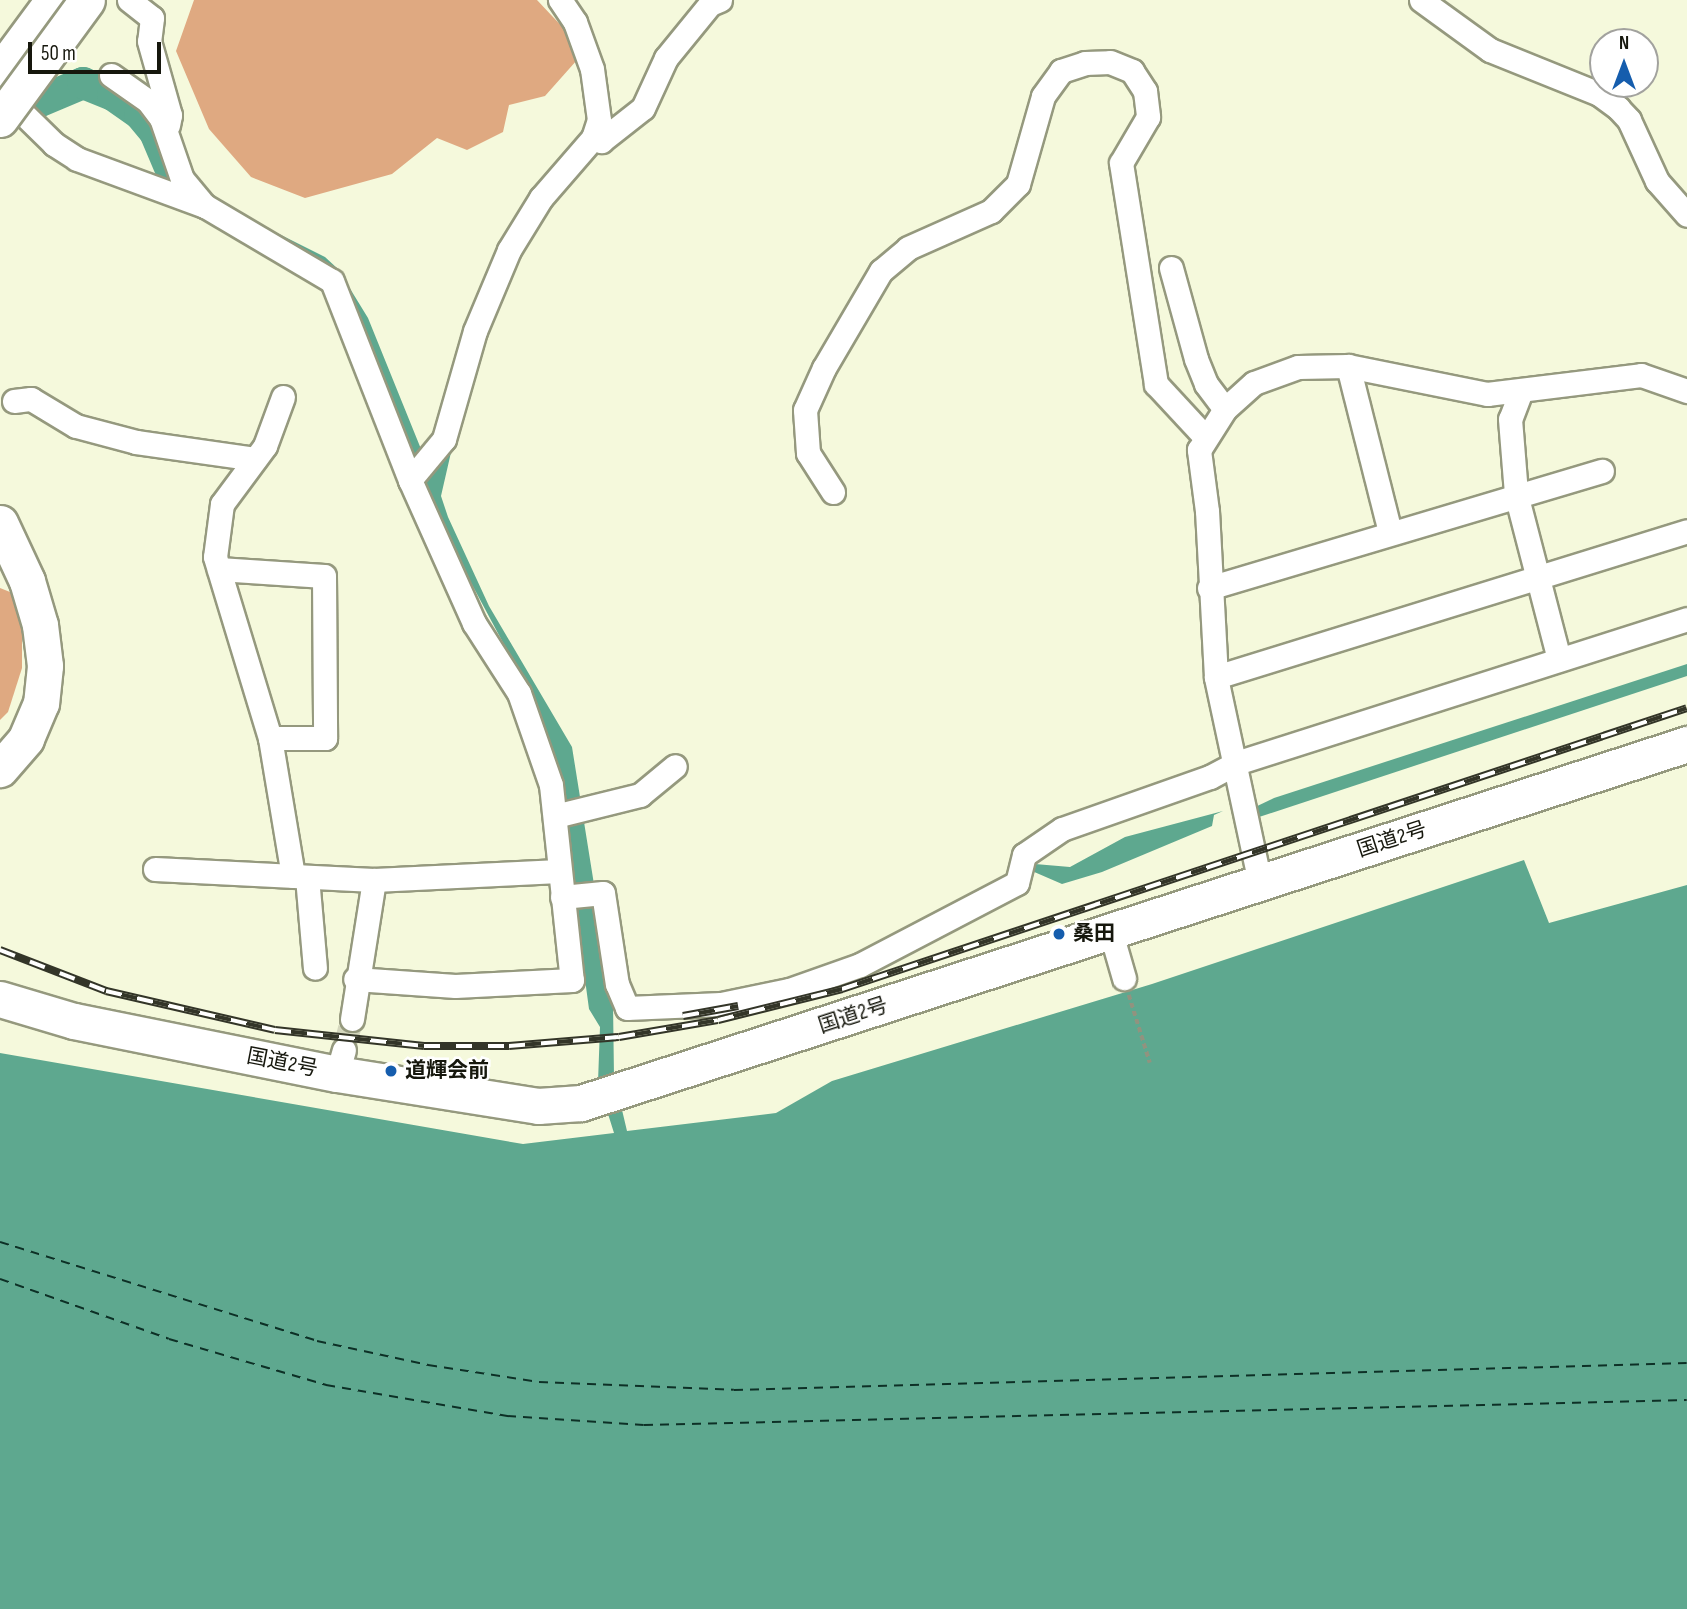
<!DOCTYPE html>
<html>
<head>
<meta charset="utf-8">
<style>
  body { margin:0 }
  #map { position:relative; width:1687px; height:1609px; overflow:hidden; background:#f5f9dc; font-family:"Sofia Sans Condensed","Noto Sans JP",sans-serif }
  div>[style] { position:absolute }
  .forest>* { inset:0; background:#dfa981 }
  .water>* { inset:0; background:#5ea88f }
  .river>* { height:32px; margin:-16px; padding:0 16px; transform-origin:16px; border-radius:16px; background:#5ea88f }
  .ferry>* { height:2px; margin-top:-1px; transform-origin:0; background:repeating-linear-gradient(90deg,#0d3026 0 9px,transparent 0 16px) }
  .minor-tunnel>* { height:23px; margin-top:-11.5px; transform-origin:0; background:repeating-linear-gradient(90deg,#d4d7bd 0 23px,transparent 0 34px) }
  .path>* { height:3.5px; margin-top:-1.75px; transform-origin:0; background:repeating-linear-gradient(90deg,#91937f 0 5px,transparent 0 8.5px) }
  .roads { filter:drop-shadow(2px 0 #95997e) drop-shadow(-2px 0 #95997e) drop-shadow(0 2px #95997e) drop-shadow(0 -2px #95997e) }
  .minor>* { height:23px; margin:-11.5px; padding:0 11.5px; transform-origin:11.5px; border-radius:11.5px; background:#fff }
  .highway>* { height:35px; margin:-17.5px; padding:0 17.5px; transform-origin:17.5px; border-radius:17.5px; background:#fff }
  .rail>* { height:8px; margin-top:-4px; transform-origin:0; background:repeating-linear-gradient(90deg,#fff 0 16px,#333528 0 32px); box-sizing:border-box; border-block:2px solid #333528 }
  .bridges { filter:drop-shadow(2px 0 #95997e) drop-shadow(-2px 0 #95997e) drop-shadow(0 2px #95997e) drop-shadow(0 -2px #95997e) }
  .highway-bridge>* { height:35px; margin:-17.5px; padding:0 17.5px; transform-origin:17.5px; border-radius:17.5px; background:#fff }
  .dots>* { width:19px; height:19px; translate:-50% -50%; box-sizing:border-box; border:4px solid #fff; border-radius:50% }
  span { translate:-50% -50%; white-space:nowrap; text-align:center; line-height:1.15; -webkit-text-stroke:5px #fff; paint-order:stroke }
  .street-label { font-size:21px; color:#16170d }
  .poi-label { font-size:21px; color:#16170d; font-weight:700 }
  .left { translate:0 -50%; text-align:left }
  .north { position:absolute; left:1589px; top:28px; width:70px; height:70px; box-sizing:border-box; background:#fff; border:2px solid #a2a29e; border-radius:50%; rotate:0deg; font-size:19px; font-weight:700; line-height:28px; text-align:center; color:#16170d }
  .north::after { content:''; display:block; margin:auto; width:24px; height:32px; background:#155dad; clip-path:polygon(50% 0,100% 100%,50% 72%,0 100%) }
  .scale { position:absolute; left:28px; top:42px; width:133px; height:32px; box-sizing:border-box; border:4px solid #16170d; border-top:0; padding-left:9px; font-size:21px; line-height:24px; white-space:nowrap; color:#16170d; -webkit-text-stroke:5px #fff; paint-order:stroke }
</style>
</head>
<body>
<div id="map">
  <div class="forest">
    <i style="clip-path:polygon(194px 0,537px 0,585px 51px,545px 96px,509px 105px,503px 132px,467px 150px,437px 138px,392px 174px,305px 198px,251px 177px,209px 129px,176px 51px)"></i>
    <i style="clip-path:polygon(0 588px,10px 592px,22px 615px,22px 668px,8px 712px,0 720px)"></i>
  </div>
  <div class="water">
    <i style="clip-path:polygon(225px 207px,325px 257px,338px 269px,368px 318px,421px 449px,449px 444px,452px 448px,441px 496px,448px 517px,489px 606px,572px 747px,613px 1003px,614px 1076px,627px 1131px,776px 1113px,832px 1081px,1152px 984px,1524px 860px,1549px 923px,1687px 885px,1687px 1609px,0 1609px,0 1053px,523px 1144px,614px 1133px,598px 1082px,600px 1027px,589px 1009px,565px 832px,524px 682px,438px 521px,354px 307px)"></i>
    <i style="clip-path:polygon(1687px 664px,1687px 676px,1253px 819px,1251px 809px,1274px 798px)"></i>
    <i style="clip-path:polygon(1223px 811px,1214px 815px,1212px 826px,1102px 872px,1062px 884px,1032px 871px,1035px 864px,1070px 867px,1125px 837px)"></i>
  </div>
  <div class="river">
    <i style="left:1px;top:73px;width:47px;rotate:38.1deg"></i>
    <i style="left:38px;top:102px;width:49px;rotate:-22.9deg"></i>
    <i style="left:83px;top:83px;width:32px;rotate:22deg"></i>
    <i style="left:113px;top:95px;width:33px;rotate:35deg"></i>
    <i style="left:140px;top:114px;width:23px;rotate:50deg"></i>
    <i style="left:155px;top:132px;width:39px;rotate:67deg"></i>
  </div>
  <div class="ferry">
    <i style="left:0;top:1242px;width:332px;rotate:17.3deg"></i>
    <i style="left:317px;top:1341px;width:114px;rotate:12.2deg"></i>
    <i style="left:428px;top:1365px;width:112px;rotate:8.7deg"></i>
    <i style="left:539px;top:1382px;width:195px;rotate:2.3deg"></i>
    <i style="left:734px;top:1390px;width:953px;rotate:-1.62deg"></i>
    <i style="left:0;top:1279px;width:179px;rotate:19.5deg"></i>
    <i style="left:169px;top:1339px;width:164px;rotate:16.3deg"></i>
    <i style="left:326px;top:1385px;width:184px;rotate:9.7deg"></i>
    <i style="left:507px;top:1416px;width:137px;rotate:3.8deg"></i>
    <i style="left:644px;top:1425px;width:1043px;rotate:-1.37deg"></i>
  </div>
  <div class="minor-tunnel">
    <i style="left:344px;top:1050px;width:32px;rotate:-76deg"></i>
  </div>
  <div class="path">
    <i style="left:1129px;top:995px;width:71px;rotate:72.8deg"></i>
  </div>
  <div class="roads">
    <div class="minor">
      <i style="left:129px;top:0;width:29px;rotate:38deg"></i>
      <i style="left:152px;top:18px;width:23px;rotate:97deg"></i>
      <i style="left:149px;top:41px;width:77px;rotate:74.2deg"></i>
      <i style="left:170px;top:115px;width:10px;rotate:101deg"></i>
      <i style="left:1421px;top:0;width:85px;rotate:35.9deg"></i>
      <i style="left:1490px;top:50px;width:118px;rotate:22deg"></i>
      <i style="left:1599px;top:94px;width:24px;rotate:36deg"></i>
      <i style="left:1618px;top:108px;width:16px;rotate:47deg"></i>
      <i style="left:1629px;top:120px;width:67px;rotate:65.3deg"></i>
      <i style="left:1657px;top:181px;width:45px;rotate:48.6deg"></i>
      <i style="left:111px;top:75px;width:45px;rotate:35.1deg"></i>
      <i style="left:148px;top:101px;width:21px;rotate:53deg"></i>
      <i style="left:161px;top:118px;width:65px;rotate:71deg"></i>
      <i style="left:182px;top:179px;width:35px;rotate:50deg"></i>
      <i style="left:2px;top:93px;width:73px;rotate:44.4deg"></i>
      <i style="left:54px;top:144px;width:27px;rotate:33deg"></i>
      <i style="left:77px;top:159px;width:136px;rotate:20.2deg"></i>
      <i style="left:205px;top:206px;width:147px;rotate:30.6deg"></i>
      <i style="left:332px;top:281px;width:214px;rotate:68.6deg"></i>
      <i style="left:410px;top:480px;width:157px;rotate:65.9deg"></i>
      <i style="left:474px;top:623px;width:83px;rotate:57.3deg"></i>
      <i style="left:519px;top:693px;width:97px;rotate:70.8deg"></i>
      <i style="left:551px;top:785px;width:196px;rotate:83.9deg"></i>
      <i style="left:572px;top:980px;width:117px;rotate:177.1deg"></i>
      <i style="left:455px;top:986px;width:100px;rotate:-176deg"></i>
      <i style="left:593px;top:138px;width:9px;rotate:21deg"></i>
      <i style="left:601px;top:141px;width:53px;rotate:-38.2deg"></i>
      <i style="left:643px;top:108px;width:55px;rotate:-65.3deg"></i>
      <i style="left:666px;top:58px;width:70px;rotate:-50.8deg"></i>
      <i style="left:710px;top:4px;width:11px;rotate:-22deg"></i>
      <i style="left:1171px;top:268px;width:94px;rotate:74.6deg"></i>
      <i style="left:1196px;top:359px;width:27px;rotate:68deg"></i>
      <i style="left:1206px;top:384px;width:31px;rotate:53deg"></i>
      <i style="left:1348px;top:366px;width:171px;rotate:75.8deg"></i>
      <i style="left:1521px;top:391px;width:30px;rotate:111deg"></i>
      <i style="left:1510px;top:419px;width:75px;rotate:85.4deg"></i>
      <i style="left:1516px;top:494px;width:171px;rotate:75.4deg"></i>
      <i style="left:283px;top:397px;width:52px;rotate:110.2deg"></i>
      <i style="left:265px;top:446px;width:72px;rotate:126.6deg"></i>
      <i style="left:222px;top:504px;width:53px;rotate:97.5deg"></i>
      <i style="left:215px;top:557px;width:189px;rotate:73.1deg"></i>
      <i style="left:270px;top:738px;width:140px;rotate:80.5deg"></i>
      <i style="left:14px;top:401px;width:17px;rotate:-7deg"></i>
      <i style="left:31px;top:399px;width:52px;rotate:31deg"></i>
      <i style="left:76px;top:426px;width:62px;rotate:14.9deg"></i>
      <i style="left:136px;top:442px;width:120px;rotate:8.1deg"></i>
      <i style="left:410px;top:480px;width:53px;rotate:-50.3deg"></i>
      <i style="left:444px;top:439px;width:112px;rotate:-74deg"></i>
      <i style="left:475px;top:331px;width:88px;rotate:-67.2deg"></i>
      <i style="left:509px;top:250px;width:61px;rotate:-58.4deg"></i>
      <i style="left:541px;top:198px;width:79px;rotate:-49.1deg"></i>
      <i style="left:593px;top:138px;width:19px;rotate:-72deg"></i>
      <i style="left:599px;top:120px;width:51px;rotate:-97.8deg"></i>
      <i style="left:592px;top:69px;width:50px;rotate:-109.9deg"></i>
      <i style="left:575px;top:22px;width:27px;rotate:-124deg"></i>
      <i style="left:833px;top:492px;width:46px;rotate:-122.7deg"></i>
      <i style="left:808px;top:453px;width:43px;rotate:-94deg"></i>
      <i style="left:805px;top:410px;width:46px;rotate:-65.7deg"></i>
      <i style="left:824px;top:368px;width:113px;rotate:-59.6deg"></i>
      <i style="left:881px;top:271px;width:35px;rotate:-40deg"></i>
      <i style="left:908px;top:248px;width:91px;rotate:-24deg"></i>
      <i style="left:991px;top:211px;width:38px;rotate:-45deg"></i>
      <i style="left:1018px;top:184px;width:91px;rotate:-74.1deg"></i>
      <i style="left:1043px;top:96px;width:31px;rotate:-54deg"></i>
      <i style="left:1061px;top:71px;width:25px;rotate:-18deg"></i>
      <i style="left:1085px;top:63px;width:25px;rotate:-2deg"></i>
      <i style="left:1110px;top:62px;width:24px;rotate:22deg"></i>
      <i style="left:1132px;top:71px;width:24px;rotate:57deg"></i>
      <i style="left:1145px;top:91px;width:26px;rotate:83deg"></i>
      <i style="left:1148px;top:117px;width:53px;rotate:120.4deg"></i>
      <i style="left:1121px;top:163px;width:224px;rotate:81deg"></i>
      <i style="left:1156px;top:384px;width:72px;rotate:47.2deg"></i>
      <i style="left:219px;top:569px;width:105px;rotate:3.8deg"></i>
      <i style="left:324px;top:576px;width:162px;rotate:89.6deg"></i>
      <i style="left:325px;top:738px;width:55px;rotate:180deg"></i>
      <i style="left:1209px;top:588px;width:410px;rotate:-16.6deg"></i>
      <i style="left:1216px;top:677px;width:493px;rotate:-17.2deg"></i>
      <i style="left:555px;top:816px;width:88px;rotate:-13.9deg"></i>
      <i style="left:640px;top:795px;width:45px;rotate:-39.6deg"></i>
      <i style="left:155px;top:869px;width:219px;rotate:2.9deg"></i>
      <i style="left:374px;top:880px;width:185px;rotate:-2.8deg"></i>
      <i style="left:307px;top:877px;width:91px;rotate:85deg"></i>
      <i style="left:1260px;top:883px;width:211px;rotate:-102.1deg"></i>
      <i style="left:1216px;top:677px;width:166px;rotate:-93.1deg"></i>
      <i style="left:1207px;top:511px;width:62px;rotate:-97.5deg"></i>
      <i style="left:1199px;top:450px;width:49px;rotate:-57.6deg"></i>
      <i style="left:1225px;top:409px;width:39px;rotate:-42deg"></i>
      <i style="left:1254px;top:383px;width:47px;rotate:-20deg"></i>
      <i style="left:1298px;top:367px;width:50px;rotate:-1.1deg"></i>
      <i style="left:1348px;top:366px;width:142px;rotate:11.4deg"></i>
      <i style="left:1487px;top:394px;width:155px;rotate:-7deg"></i>
      <i style="left:1641px;top:375px;width:49px;rotate:19.2deg"></i>
      <i style="left:562px;top:897px;width:41px;rotate:-5.6deg"></i>
      <i style="left:603px;top:893px;width:92px;rotate:81.3deg"></i>
      <i style="left:617px;top:984px;width:26px;rotate:67deg"></i>
      <i style="left:627px;top:1008px;width:94px;rotate:-2.4deg"></i>
      <i style="left:721px;top:1004px;width:69px;rotate:-11.6deg"></i>
      <i style="left:789px;top:990px;width:75px;rotate:-19.4deg"></i>
      <i style="left:860px;top:965px;width:177px;rotate:-27.6deg"></i>
      <i style="left:1017px;top:883px;width:29px;rotate:-76deg"></i>
      <i style="left:1024px;top:855px;width:46px;rotate:-34.4deg"></i>
      <i style="left:1062px;top:829px;width:157px;rotate:-19.4deg"></i>
      <i style="left:1210px;top:777px;width:30px;rotate:-28deg"></i>
      <i style="left:1236px;top:763px;width:473px;rotate:-17.7deg"></i>
      <i style="left:1111px;top:933px;width:47px;rotate:73.9deg"></i>
      <i style="left:352px;top:1019px;width:141px;rotate:-81deg"></i>
      <i style="left:337px;top:1074px;width:25px;rotate:-74deg"></i>
    </div>
    <div class="highway">
      <i style="left:0;top:72px;width:89px;rotate:-53.6deg"></i>
      <i style="left:0;top:523px;width:64px;rotate:65deg"></i>
      <i style="left:27px;top:581px;width:46px;rotate:73.5deg"></i>
      <i style="left:40px;top:625px;width:41px;rotate:83deg"></i>
      <i style="left:45px;top:666px;width:37px;rotate:96deg"></i>
      <i style="left:41px;top:703px;width:39px;rotate:113deg"></i>
      <i style="left:26px;top:739px;width:40px;rotate:131deg"></i>
      <i style="left:0;top:999px;width:77px;rotate:16.6deg"></i>
      <i style="left:74px;top:1021px;width:268px;rotate:11.4deg"></i>
      <i style="left:337px;top:1074px;width:204px;rotate:9deg"></i>
      <i style="left:538px;top:1106px;width:43px;rotate:-4deg"></i>
      <i style="left:581px;top:1103px;width:1163px;rotate:-17.98deg"></i>
    </div>
  </div>
  <div class="rail">
    <i style="left:0;top:950px;width:114px;rotate:21.1deg"></i>
    <i style="left:106px;top:991px;width:173px;rotate:13deg"></i>
    <i style="left:275px;top:1030px;width:150px;rotate:6.1deg"></i>
    <i style="left:424px;top:1046px;width:85px"></i>
    <i style="left:509px;top:1046px;width:110px;rotate:-4.7deg"></i>
    <i style="left:619px;top:1037px;width:100px;rotate:-9.7deg"></i>
    <i style="left:718px;top:1020px;width:128px;rotate:-14deg"></i>
    <i style="left:842px;top:989px;width:890px;rotate:-18.39deg"></i>
    <i style="left:683px;top:1016px;width:56px;rotate:-10.3deg"></i>
  </div>
  <div class="bridges">
    <div class="highway-bridge">
      <i style="left:0;top:119px;width:147px;rotate:-53.8deg"></i>
    </div>
  </div>
  <div class="dots">
    <i style="left:1059px;top:934px;background:#155dad"></i>
    <i style="left:391px;top:1071px;background:#155dad"></i>
  </div>
  <div class="street-label">
    <span style="left:1392px;top:840px;rotate:-18deg">国道2号</span>
    <span style="left:853px;top:1016px;rotate:-18deg">国道2号</span>
    <span style="left:282px;top:1063px;rotate:11deg">国道2号</span>
  </div>
  <div class="poi-label">
    <span class="left" style="left:1073px;top:934px">桑田</span>
    <span class="left" style="left:405px;top:1071px">道輝会前</span>
  </div>
  <div class="north">N</div>
  <div class="scale">50 m</div>
</div>
</body>
</html>
